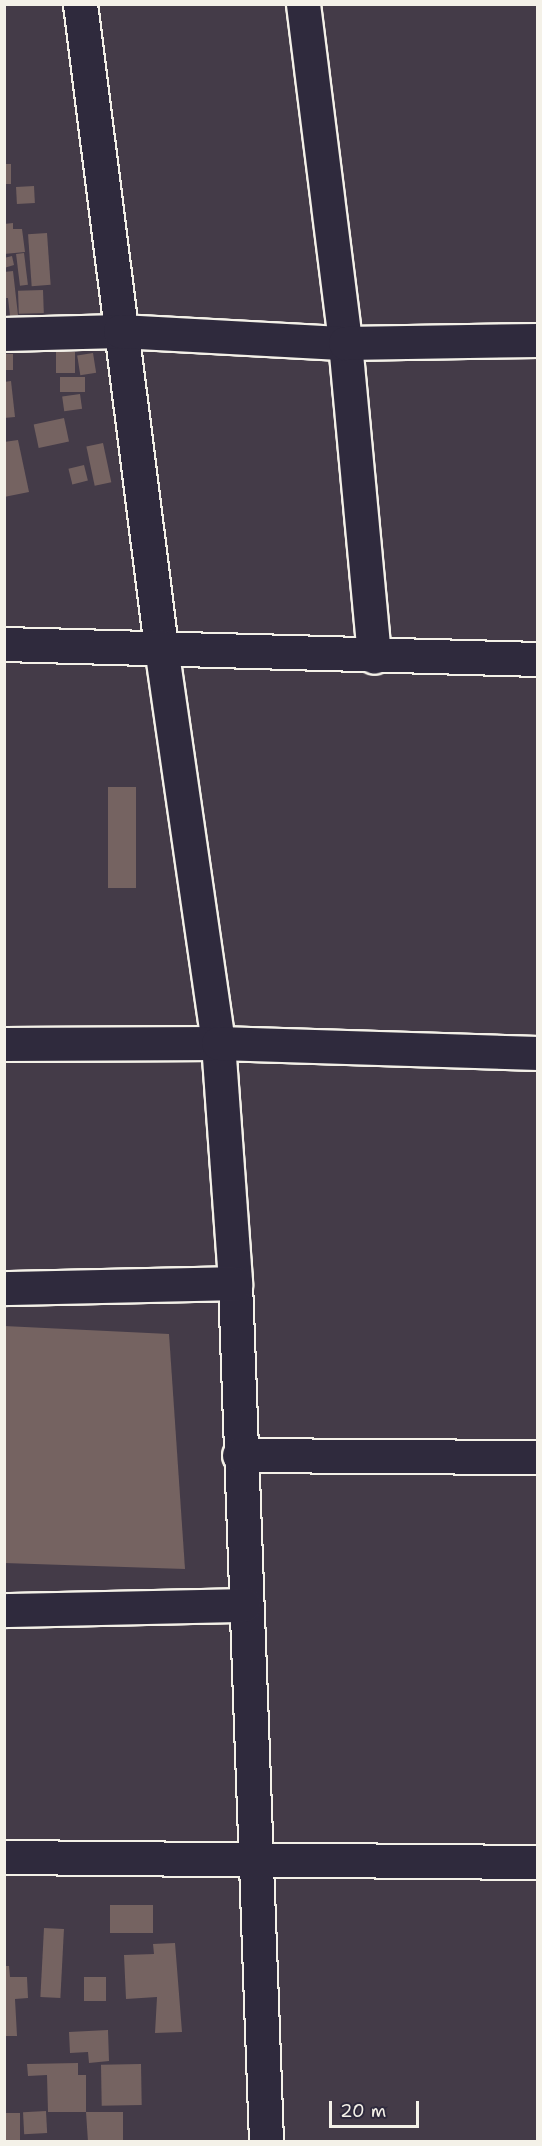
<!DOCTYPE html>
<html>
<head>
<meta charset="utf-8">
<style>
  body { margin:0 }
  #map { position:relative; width:542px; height:2146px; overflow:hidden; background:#443b48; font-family:"Shantell Sans",sans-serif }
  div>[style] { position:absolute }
  .building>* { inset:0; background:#756361; transform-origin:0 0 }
  .roads { filter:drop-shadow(2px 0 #f4f1e8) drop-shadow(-2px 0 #f4f1e8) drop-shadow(0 2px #f4f1e8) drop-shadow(0 -2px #f4f1e8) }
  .minor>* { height:33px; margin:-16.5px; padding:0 16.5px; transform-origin:16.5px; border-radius:16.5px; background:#2f2a3d }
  span { translate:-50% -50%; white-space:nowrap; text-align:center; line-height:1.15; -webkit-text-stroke:4.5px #2f2a3d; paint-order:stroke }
  .frame { position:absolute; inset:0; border:6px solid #f4f1e8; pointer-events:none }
  .scale { position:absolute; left:329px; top:2101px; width:90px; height:27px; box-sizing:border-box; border:3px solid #f4f1e8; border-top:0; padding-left:8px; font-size:18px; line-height:21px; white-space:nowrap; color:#f4f1e8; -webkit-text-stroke:4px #2f2a3d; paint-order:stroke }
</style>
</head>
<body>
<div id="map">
  <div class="building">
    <i style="left:4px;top:164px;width:7px;height:20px"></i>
    <i style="left:34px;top:186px;width:17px;height:18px;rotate:87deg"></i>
    <i style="clip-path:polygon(13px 223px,13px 229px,22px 229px,25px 252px,4px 254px,4px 224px)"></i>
    <i style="left:47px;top:233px;width:52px;height:19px;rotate:86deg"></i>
    <i style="left:24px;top:253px;width:32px;height:8px;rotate:83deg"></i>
    <i style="clip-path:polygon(12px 256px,14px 265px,4px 268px,4px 258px)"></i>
    <i style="clip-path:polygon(13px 271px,18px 315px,10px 316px,8px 298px,4px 298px,4px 272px)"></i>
    <i style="left:43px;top:290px;width:23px;height:25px;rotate:88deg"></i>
    <i style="left:56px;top:352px;width:19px;height:21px"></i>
    <i style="left:93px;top:353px;width:20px;height:16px;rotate:81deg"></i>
    <i style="left:4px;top:354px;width:9px;height:16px"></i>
    <i style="left:60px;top:377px;width:25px;height:15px"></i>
    <i style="clip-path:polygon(11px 381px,15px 417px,4px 418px,4px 382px)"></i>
    <i style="left:80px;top:394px;width:15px;height:18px;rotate:82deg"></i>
    <i style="left:64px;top:418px;width:24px;height:31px;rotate:78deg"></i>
    <i style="clip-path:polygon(18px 440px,29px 492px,4px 497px,4px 442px)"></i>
    <i style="left:103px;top:443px;width:40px;height:17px;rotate:78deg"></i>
    <i style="left:84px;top:465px;width:16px;height:16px;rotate:76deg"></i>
    <i style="left:108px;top:787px;width:28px;height:101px"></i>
    <i style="clip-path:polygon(4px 1326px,169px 1334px,185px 1569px,4px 1563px)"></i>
    <i style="left:110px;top:1905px;width:43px;height:28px"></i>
    <i style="left:44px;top:1928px;width:20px;height:69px;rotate:3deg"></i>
    <i style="clip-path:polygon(175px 1943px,182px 2032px,155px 2033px,157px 1997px,126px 1999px,124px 1955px,154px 1954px,153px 1944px)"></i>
    <i style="clip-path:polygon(4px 1966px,9px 1966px,10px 1977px,27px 1977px,28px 1998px,15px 1999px,17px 2036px,4px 2036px)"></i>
    <i style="left:84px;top:1977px;width:22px;height:24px"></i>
    <i style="clip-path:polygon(108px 2030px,109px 2061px,89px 2063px,88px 2052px,70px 2053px,69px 2032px)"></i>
    <i style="clip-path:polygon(78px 2063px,78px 2075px,86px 2075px,86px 2112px,123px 2112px,123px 2142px,88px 2142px,86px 2112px,48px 2112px,47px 2075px,28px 2076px,27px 2064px)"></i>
    <i style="left:141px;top:2064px;width:41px;height:40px;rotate:89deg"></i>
    <i style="left:46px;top:2111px;width:22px;height:23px;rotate:87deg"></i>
    <i style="left:4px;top:2113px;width:16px;height:29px"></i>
  </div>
  <div class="roads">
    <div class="minor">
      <i style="left:80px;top:4px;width:648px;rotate:82.82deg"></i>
      <i style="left:161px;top:647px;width:400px;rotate:81.8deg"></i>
      <i style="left:218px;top:1043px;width:241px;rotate:85.9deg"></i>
      <i style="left:235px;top:1283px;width:860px;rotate:87.93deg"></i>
      <i style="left:303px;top:4px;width:342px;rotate:82.9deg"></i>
      <i style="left:345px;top:343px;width:315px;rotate:84.7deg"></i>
      <i style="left:4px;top:334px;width:116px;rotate:-1.5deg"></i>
      <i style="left:120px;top:331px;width:225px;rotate:3.1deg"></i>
      <i style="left:345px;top:343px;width:193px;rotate:-0.9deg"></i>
      <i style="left:4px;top:644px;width:534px;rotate:1.61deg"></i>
      <i style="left:4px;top:1044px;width:214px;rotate:-0.3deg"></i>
      <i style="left:218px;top:1043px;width:320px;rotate:1.8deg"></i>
      <i style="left:4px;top:1288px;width:231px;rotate:-1.2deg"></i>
      <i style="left:239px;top:1455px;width:299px;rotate:0.4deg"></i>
      <i style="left:4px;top:1610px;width:240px;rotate:-1.2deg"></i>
      <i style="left:4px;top:1857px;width:534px;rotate:0.54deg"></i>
    </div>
  </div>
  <div class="frame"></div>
  <div class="scale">20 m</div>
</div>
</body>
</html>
